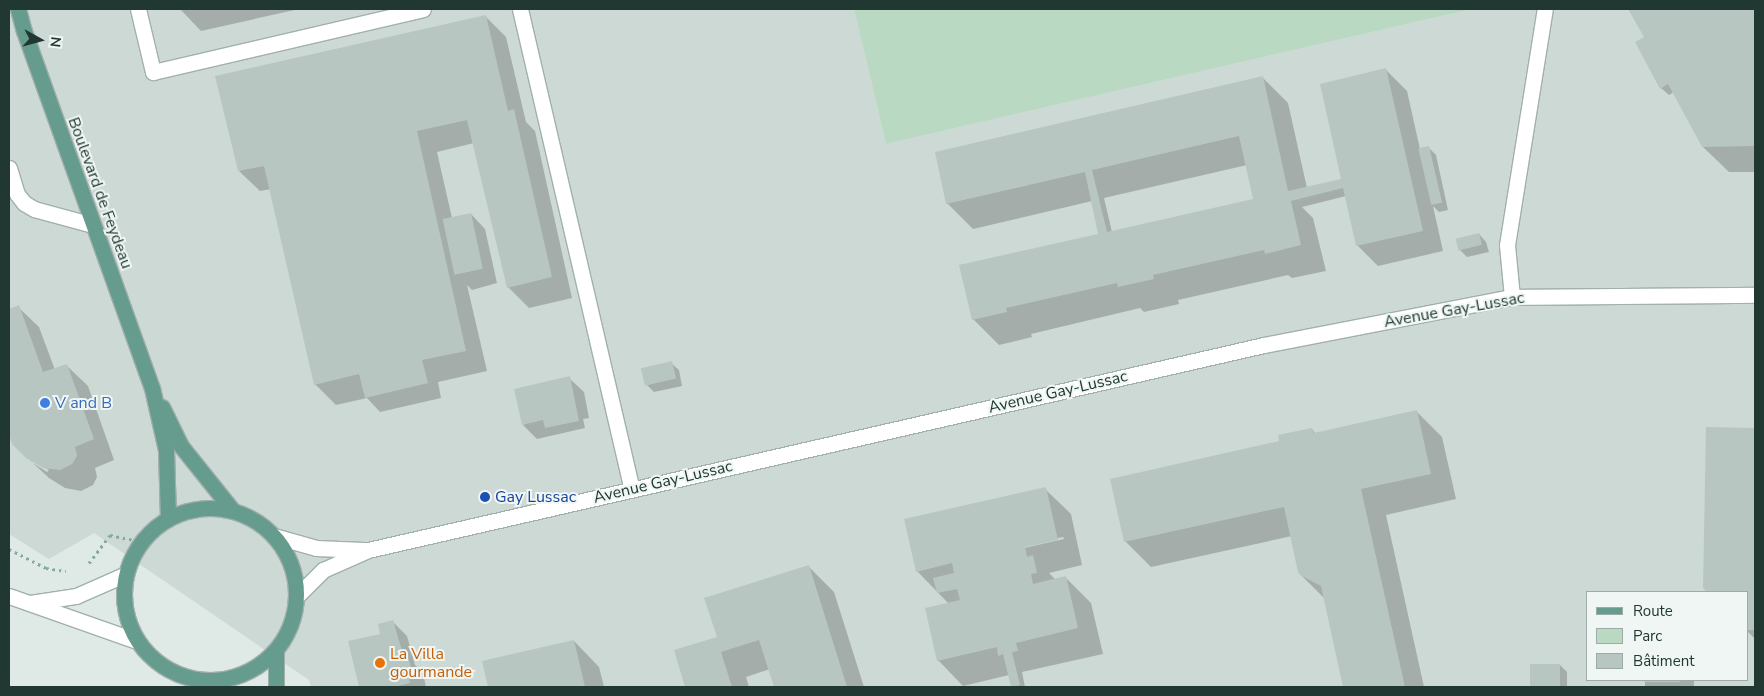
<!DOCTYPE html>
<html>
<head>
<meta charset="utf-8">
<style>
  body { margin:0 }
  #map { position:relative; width:1764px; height:696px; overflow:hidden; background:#dfe9e5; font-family:"Nunito Sans",sans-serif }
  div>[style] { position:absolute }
  .built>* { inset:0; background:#cdd9d4 }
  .green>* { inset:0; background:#b9d9c2 }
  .shadow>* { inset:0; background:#0003; transform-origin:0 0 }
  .building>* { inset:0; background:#b8c6c1; transform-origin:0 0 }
  .path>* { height:3px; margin-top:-1.5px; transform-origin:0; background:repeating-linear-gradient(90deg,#82ab9e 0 2.5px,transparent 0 6.5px) }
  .roads { filter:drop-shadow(1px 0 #a2b0ac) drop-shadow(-1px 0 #a2b0ac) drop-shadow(0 1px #a2b0ac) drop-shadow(0 -1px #a2b0ac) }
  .minor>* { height:15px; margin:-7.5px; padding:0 7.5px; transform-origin:7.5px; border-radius:7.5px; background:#fff }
  .major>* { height:15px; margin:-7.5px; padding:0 7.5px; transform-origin:7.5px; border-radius:7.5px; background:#669c8e }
  .major>.ring { margin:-7.5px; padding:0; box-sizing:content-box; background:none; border:15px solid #669c8e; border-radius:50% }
  .dots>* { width:14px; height:14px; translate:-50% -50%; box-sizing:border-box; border:2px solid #eff6f3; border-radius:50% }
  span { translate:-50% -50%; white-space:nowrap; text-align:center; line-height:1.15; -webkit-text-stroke:4px #eff6f3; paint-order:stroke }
  .street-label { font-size:16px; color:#213832 }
  .shop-label { font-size:16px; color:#366cbe }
  .left { translate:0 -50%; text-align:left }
  .transit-label { font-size:16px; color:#164399 }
  .food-label { font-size:16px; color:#c56008 }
  .frame { position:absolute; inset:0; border:10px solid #213832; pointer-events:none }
  .legend { position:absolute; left:1586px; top:591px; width:162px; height:90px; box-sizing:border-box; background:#eff6f3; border:1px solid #9daaa6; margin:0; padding:6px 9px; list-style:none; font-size:15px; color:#213832 }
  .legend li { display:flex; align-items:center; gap:10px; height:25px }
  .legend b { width:25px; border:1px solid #9daaa6 }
  .north { position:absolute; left:15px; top:15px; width:50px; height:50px; -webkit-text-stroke:4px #eff6f3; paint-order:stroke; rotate:97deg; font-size:14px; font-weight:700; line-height:20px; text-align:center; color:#213832 }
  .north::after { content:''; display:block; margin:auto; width:18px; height:22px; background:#213832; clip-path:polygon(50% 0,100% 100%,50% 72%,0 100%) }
</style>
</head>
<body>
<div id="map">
  <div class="built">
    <i style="clip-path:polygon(evenodd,9px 9px,854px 9px,886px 144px,1472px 9px,1755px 9px,1755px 687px,311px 687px,309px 680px,94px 533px,49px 559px,9px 534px,9px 9px,1588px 592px,1748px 592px,1748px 680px,1588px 680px,1588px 592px)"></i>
  </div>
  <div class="green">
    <i style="clip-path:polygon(854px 9px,1472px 9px,886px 144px)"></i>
  </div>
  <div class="shadow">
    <i style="clip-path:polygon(180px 9px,299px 9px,201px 31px)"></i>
    <i style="clip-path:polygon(1630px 9px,1755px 9px,1755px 172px,1729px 172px,1703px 147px,1674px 92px,1669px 95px,1661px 88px,1645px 38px)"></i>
    <i style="clip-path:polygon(485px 16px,506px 37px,526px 122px,535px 131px,572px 298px,529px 308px,508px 287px,474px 143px,437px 152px,452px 218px,471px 214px,485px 229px,497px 283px,472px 290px,467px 285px,487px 371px,438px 382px,441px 398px,380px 412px,367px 398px,336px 405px,315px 384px,271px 189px,260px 191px,239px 171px)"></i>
    <i style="clip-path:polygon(evenodd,1386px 70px,1407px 91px,1420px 149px,1429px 148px,1436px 155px,1448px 210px,1439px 212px,1433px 206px,1443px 251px,1378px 266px,1357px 245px,1346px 196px,1302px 207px,1313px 218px,1326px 271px,1292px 278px,1288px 275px,1178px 300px,1179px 304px,1144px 312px,1140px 308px,1031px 334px,1032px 337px,999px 345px,973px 319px,1100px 235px,1092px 201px,973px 229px,947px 203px,1263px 78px,1288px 103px,1307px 188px,1343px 183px,1386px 70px,1247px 165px,1255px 200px,1112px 232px,1104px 198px,1247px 165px)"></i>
    <i style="clip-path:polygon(1479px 234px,1486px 242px,1489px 252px,1467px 257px,1460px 250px)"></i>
    <i style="clip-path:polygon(18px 307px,39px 327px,55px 370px,67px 366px,88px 386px,114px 460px,95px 468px,97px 477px,93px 485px,81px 491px,65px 488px,49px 478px,33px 463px,47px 472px,49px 470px,31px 459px,31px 461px,13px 444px,9px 431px,9px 310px)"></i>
    <i style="clip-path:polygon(671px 363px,679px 370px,682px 386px,654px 392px,646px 384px)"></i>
    <i style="clip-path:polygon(569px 378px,584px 392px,589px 418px,583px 419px,585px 428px,537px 439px,523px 425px)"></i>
    <i style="clip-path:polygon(1417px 412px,1442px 437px,1456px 499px,1386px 515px,1424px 687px,1345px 687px,1325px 599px,1301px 575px,1292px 536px,1151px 567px,1126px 542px,1112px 480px,1280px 442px,1312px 429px,1316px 434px)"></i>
    <i style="clip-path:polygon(1707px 428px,1755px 429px,1755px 639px,1748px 632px,1748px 592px,1709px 592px,1704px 587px)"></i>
    <i style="clip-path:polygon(evenodd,1045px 489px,1071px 514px,1082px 565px,1049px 573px,1056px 580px,1066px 578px,1091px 603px,1103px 654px,1022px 672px,1025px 687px,1012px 687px,1009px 675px,963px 686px,938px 660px,949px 604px,917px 571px,1045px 489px,1063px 537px,1064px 539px,1024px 548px,1022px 546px,1063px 537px)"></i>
    <i style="clip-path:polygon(809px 567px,834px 592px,864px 687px,775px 687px,770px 669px,746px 677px,749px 687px,687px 687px,675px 651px,718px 638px)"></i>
    <i style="clip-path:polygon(393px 622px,407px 636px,415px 665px,423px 673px,426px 687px,360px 687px,350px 642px,382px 635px)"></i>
    <i style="clip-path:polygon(574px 641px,599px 667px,604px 687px,489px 687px,483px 662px)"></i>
    <i style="clip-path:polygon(1560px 665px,1567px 672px,1567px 687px,1532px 687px,1531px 666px)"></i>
    <i style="left:1645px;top:680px;width:49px;height:9px"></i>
  </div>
  <div class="building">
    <i style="clip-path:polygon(1628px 9px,1755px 9px,1755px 146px,1702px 147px,1668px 84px,1660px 89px,1635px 42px,1644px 37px)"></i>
    <i style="clip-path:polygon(486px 15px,508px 111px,514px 109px,552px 277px,507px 288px,467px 120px,417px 131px,466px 351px,422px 360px,428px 383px,365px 398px,359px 374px,314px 385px,264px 166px,238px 171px,215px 76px)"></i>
    <i style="clip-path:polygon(evenodd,1386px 68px,1423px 231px,1356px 246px,1343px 188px,1291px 201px,1301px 245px,1265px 254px,1264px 250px,1153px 275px,1154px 279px,1118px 287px,1117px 283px,1006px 308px,1007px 312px,972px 320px,959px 265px,1098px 234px,1085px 172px,946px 204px,935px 152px,1263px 76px,1288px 191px,1341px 179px,1320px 84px,1386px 68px,1239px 136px,1253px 199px,1107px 232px,1092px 170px,1239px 136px)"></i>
    <i style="left:1429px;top:146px;width:58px;height:11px;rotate:77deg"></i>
    <i style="left:471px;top:213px;width:57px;height:29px;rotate:78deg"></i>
    <i style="left:1479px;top:233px;width:12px;height:24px;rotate:76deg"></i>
    <i style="clip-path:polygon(19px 305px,43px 372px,67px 364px,94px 439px,75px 447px,77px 456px,72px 464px,60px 470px,43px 468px,26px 458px,12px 444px,9px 434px,9px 309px)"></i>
    <i style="left:672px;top:361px;width:18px;height:32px;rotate:77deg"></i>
    <i style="clip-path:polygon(570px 376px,579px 421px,545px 428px,543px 420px,522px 425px,514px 389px)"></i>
    <i style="clip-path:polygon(1417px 410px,1431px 474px,1361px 489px,1405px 687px,1343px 687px,1321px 586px,1300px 575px,1298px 572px,1284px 507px,1124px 542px,1110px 479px,1279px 441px,1278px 435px,1312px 428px,1314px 433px)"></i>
    <i style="clip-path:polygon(1706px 427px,1755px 428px,1755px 630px,1748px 630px,1748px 592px,1707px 592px,1703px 588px)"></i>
    <i style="clip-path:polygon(1046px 487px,1058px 540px,1025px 547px,1027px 557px,1033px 555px,1037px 573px,1031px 574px,1033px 584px,1066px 576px,1078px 628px,1016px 643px,1018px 651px,1012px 652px,1020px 685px,1011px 687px,1003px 654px,998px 656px,997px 647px,937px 661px,925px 608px,960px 600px,957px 589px,937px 593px,933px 578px,954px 573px,952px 563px,916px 572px,904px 519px)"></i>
    <i style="clip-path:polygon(809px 565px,847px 687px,774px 687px,759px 640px,721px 652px,732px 687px,685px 687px,674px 650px,717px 637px,704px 598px)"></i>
    <i style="clip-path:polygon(393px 620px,404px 658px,408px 657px,414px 678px,409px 679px,410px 683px,394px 687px,359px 687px,348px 641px,380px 634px,378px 624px)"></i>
    <i style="clip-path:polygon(574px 640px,585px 687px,488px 687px,482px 661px)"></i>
    <i style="left:1530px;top:664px;width:30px;height:23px"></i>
    <i style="left:1644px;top:680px;width:36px;height:2px"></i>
  </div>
  <div class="path">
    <i style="left:9px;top:549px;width:42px;rotate:27.2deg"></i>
    <i style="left:46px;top:568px;width:20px;rotate:9deg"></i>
    <i style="left:89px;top:563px;width:35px;rotate:-53deg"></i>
    <i style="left:110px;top:535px;width:33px;rotate:12deg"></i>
    <i style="left:185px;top:676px;width:16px;rotate:45deg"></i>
  </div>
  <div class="roads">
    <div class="minor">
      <i style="left:138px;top:9px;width:65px;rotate:76.6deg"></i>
      <i style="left:153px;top:72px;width:277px;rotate:-13.1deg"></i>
      <i style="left:520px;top:9px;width:493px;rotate:76.9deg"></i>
      <i style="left:9px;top:168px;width:27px;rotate:73deg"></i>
      <i style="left:17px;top:194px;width:11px;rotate:52deg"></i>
      <i style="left:24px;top:203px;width:12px;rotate:31deg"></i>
      <i style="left:34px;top:209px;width:61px;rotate:15.2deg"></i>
      <i style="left:1512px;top:297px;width:52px;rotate:-95.5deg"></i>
      <i style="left:1507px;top:245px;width:239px;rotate:-80.9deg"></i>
      <i style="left:274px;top:536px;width:44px;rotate:15.9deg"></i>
      <i style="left:316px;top:548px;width:48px;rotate:2.4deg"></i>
      <i style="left:9px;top:596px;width:136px;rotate:19.4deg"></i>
      <i style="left:297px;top:596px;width:37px;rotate:-45deg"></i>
      <i style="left:323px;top:570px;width:49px;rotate:-24deg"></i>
      <i style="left:368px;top:550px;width:919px;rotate:-12.89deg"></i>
      <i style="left:1264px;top:345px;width:253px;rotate:-11deg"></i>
      <i style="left:1512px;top:297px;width:243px;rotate:-0.5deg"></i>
      <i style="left:30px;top:603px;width:47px;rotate:-8.7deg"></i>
      <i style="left:76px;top:596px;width:55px;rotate:-23.7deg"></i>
    </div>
    <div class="major">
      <i style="left:18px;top:9px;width:23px;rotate:75deg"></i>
      <i style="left:24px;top:31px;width:379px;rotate:70.3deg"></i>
      <i style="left:152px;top:388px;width:64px;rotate:77.3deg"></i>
      <i style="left:166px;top:450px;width:69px;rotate:88.3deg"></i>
      <i style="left:162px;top:407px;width:43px;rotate:64deg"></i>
      <i style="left:181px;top:446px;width:83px;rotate:51.3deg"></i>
      <i class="ring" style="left:124px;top:508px;width:157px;height:157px"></i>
      <i style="left:276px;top:651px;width:36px;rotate:90deg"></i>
    </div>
  </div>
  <div class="dots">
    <i style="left:45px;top:403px;background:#3f7fe0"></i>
    <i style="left:485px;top:497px;background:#1a4fb4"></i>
    <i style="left:380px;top:663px;background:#e8710a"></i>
  </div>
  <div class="street-label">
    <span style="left:100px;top:193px;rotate:70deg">Boulevard de Feydeau</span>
    <span style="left:1454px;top:310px;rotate:-10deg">Avenue Gay-Lussac</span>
    <span style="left:1058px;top:392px;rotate:-13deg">Avenue Gay-Lussac</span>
    <span style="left:663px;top:482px;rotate:-13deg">Avenue Gay-Lussac</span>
  </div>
  <div class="shop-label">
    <span class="left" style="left:55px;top:403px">V and B</span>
  </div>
  <div class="transit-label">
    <span class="left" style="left:495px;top:497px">Gay Lussac</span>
  </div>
  <div class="food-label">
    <span class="left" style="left:390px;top:663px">La Villa<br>gourmande</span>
  </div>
  <div class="frame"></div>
  <ul class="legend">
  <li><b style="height:6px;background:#669c8e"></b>Route</li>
  <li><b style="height:14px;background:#b9d9c2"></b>Parc</li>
  <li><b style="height:14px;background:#b8c6c1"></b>Bâtiment</li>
  </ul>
  <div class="north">N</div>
</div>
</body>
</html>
